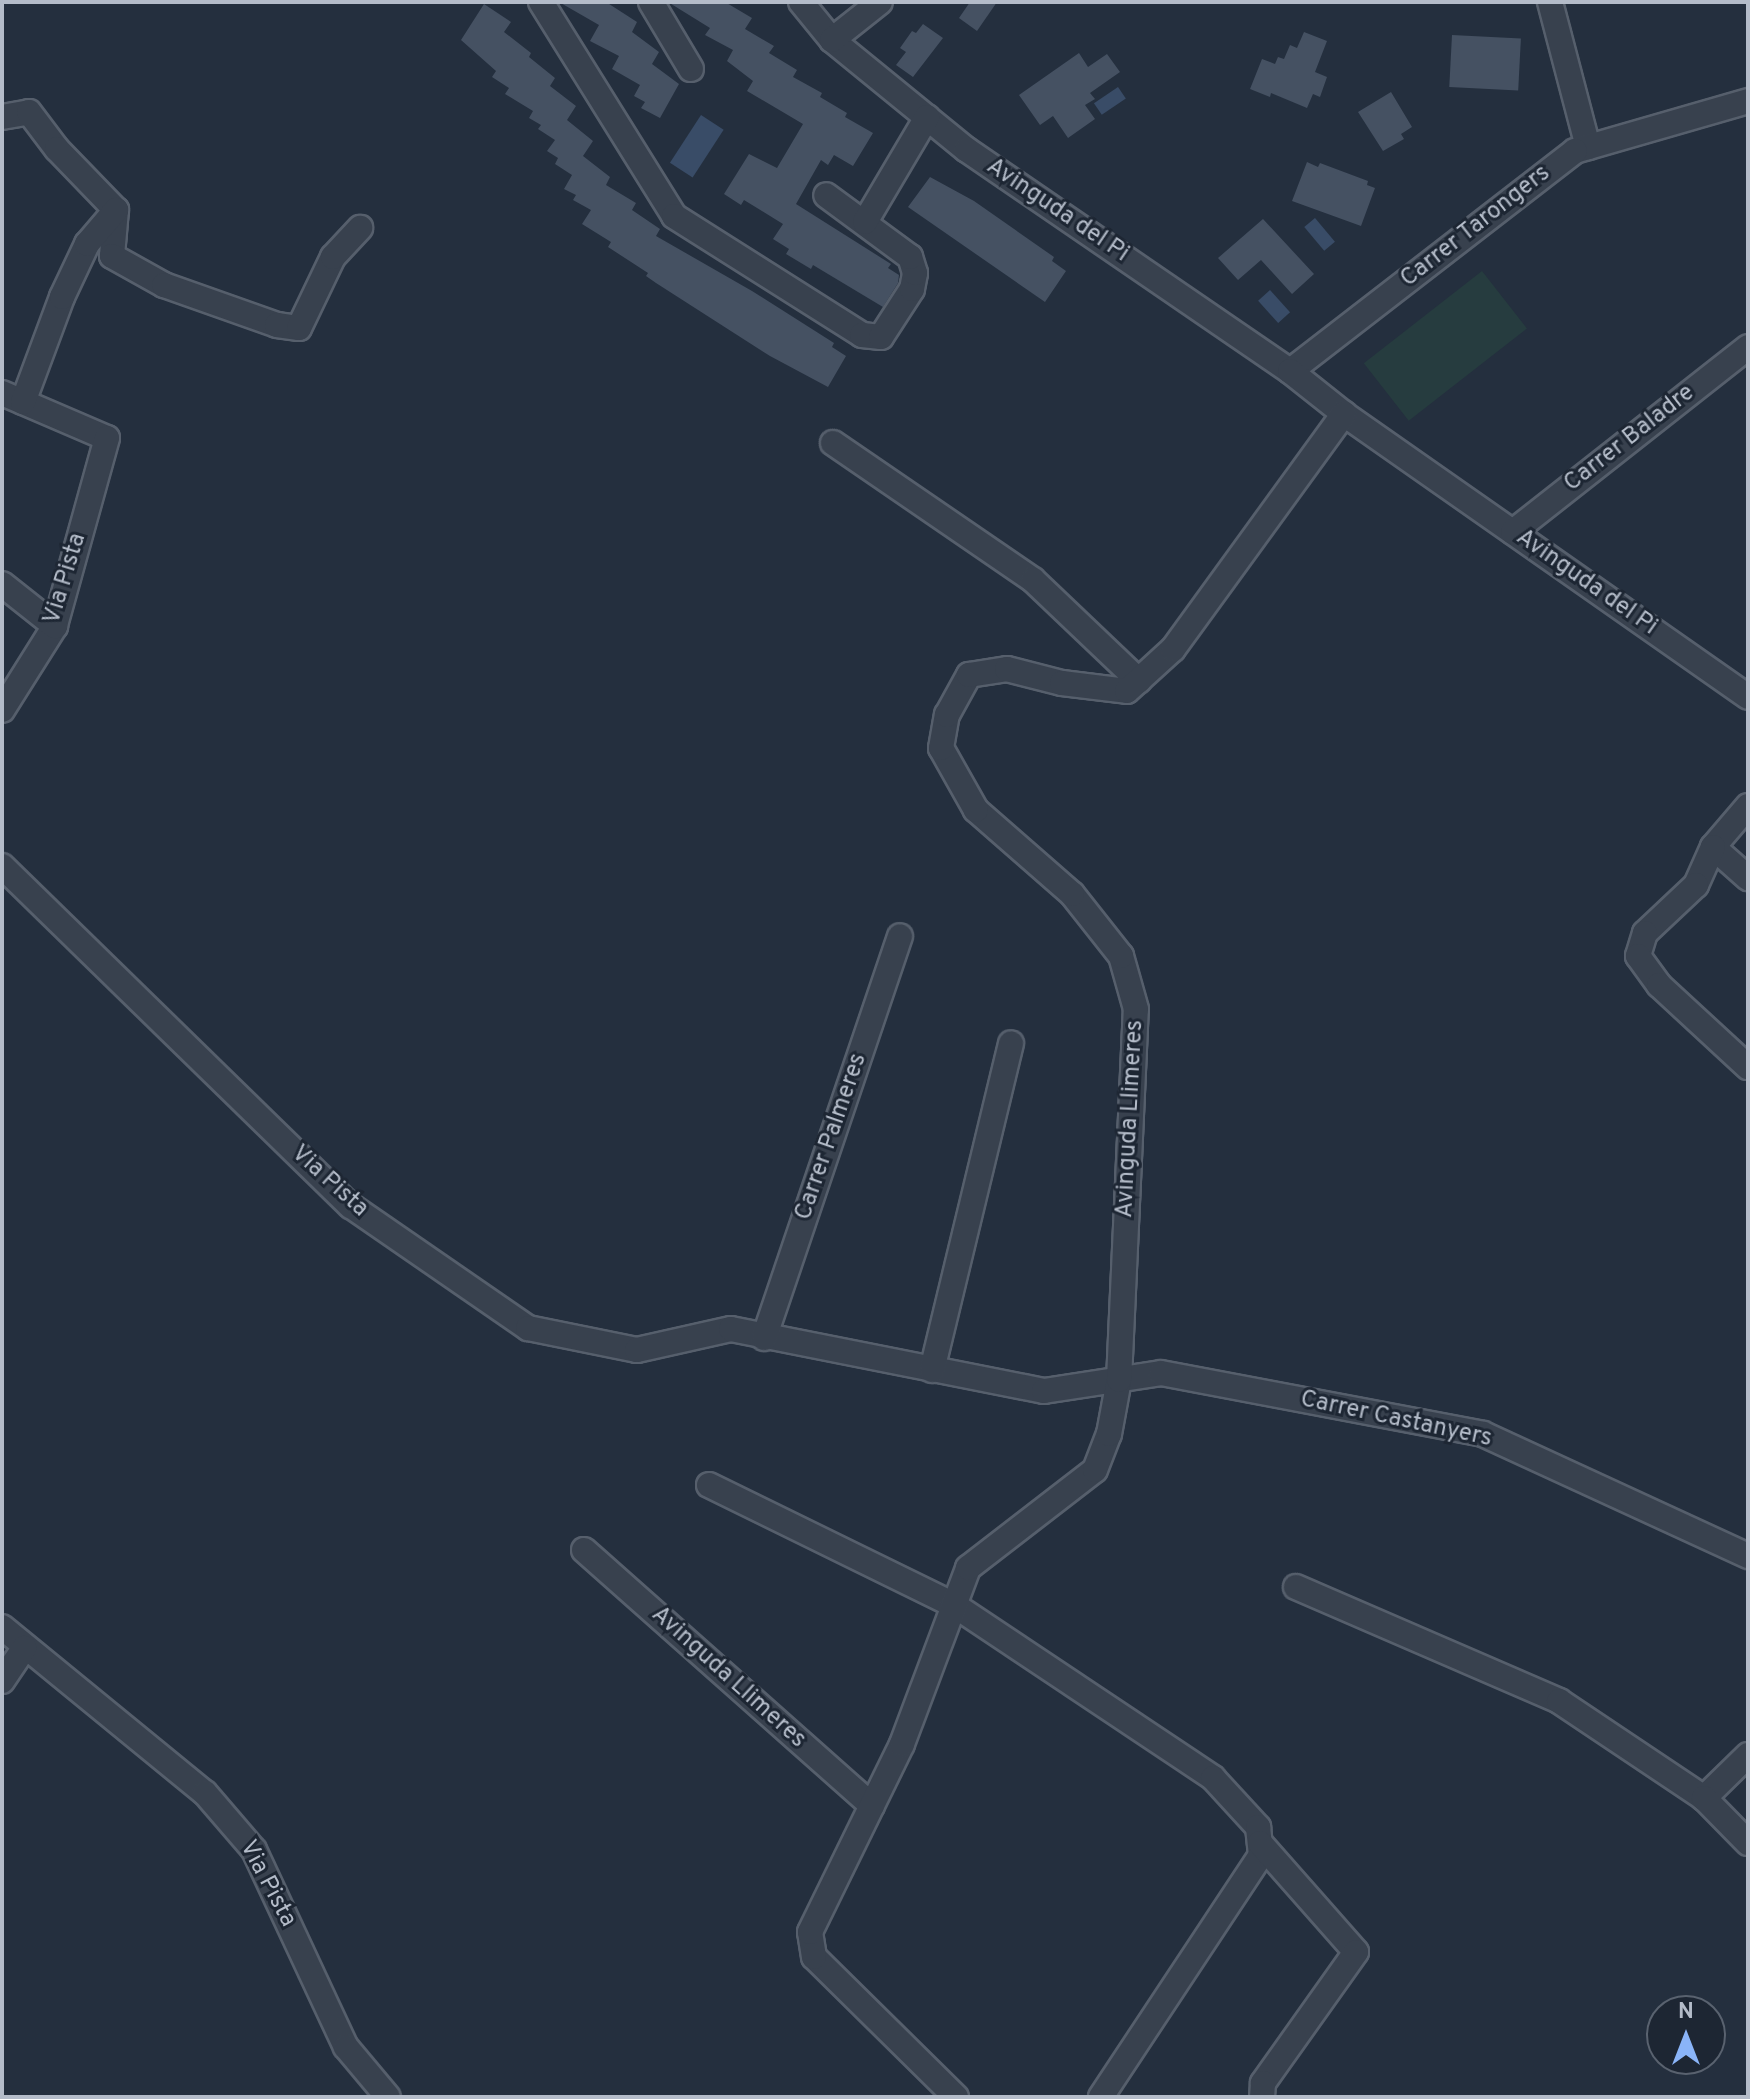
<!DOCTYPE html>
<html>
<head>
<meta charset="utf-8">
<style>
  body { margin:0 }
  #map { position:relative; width:1750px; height:2099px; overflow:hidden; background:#242f3e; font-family:Overpass,sans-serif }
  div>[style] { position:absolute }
  .green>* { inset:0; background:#263c3f; transform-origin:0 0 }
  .water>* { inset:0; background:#394c67; transform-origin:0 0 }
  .building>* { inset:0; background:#455162; transform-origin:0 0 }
  .roads { filter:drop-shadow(2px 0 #565f6c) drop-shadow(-2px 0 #565f6c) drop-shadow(0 2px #565f6c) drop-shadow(0 -2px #565f6c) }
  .street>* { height:24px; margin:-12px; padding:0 12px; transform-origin:12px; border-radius:12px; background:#38414e }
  span { translate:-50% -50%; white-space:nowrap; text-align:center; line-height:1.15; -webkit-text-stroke:6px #1d2633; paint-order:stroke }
  .street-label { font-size:24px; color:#b4bcc9 }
  .frame { position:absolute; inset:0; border:4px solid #b4bcc9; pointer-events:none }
  .north { position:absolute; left:1646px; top:1995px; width:80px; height:80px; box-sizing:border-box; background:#1d2633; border:2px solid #59626f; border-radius:50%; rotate:0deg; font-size:22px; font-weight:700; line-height:32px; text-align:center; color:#b4bcc9 }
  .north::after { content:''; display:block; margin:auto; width:28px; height:36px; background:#8ab4f8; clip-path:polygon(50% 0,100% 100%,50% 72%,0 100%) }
</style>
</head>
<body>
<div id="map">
  <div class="green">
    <i style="left:1482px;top:271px;width:73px;height:150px;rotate:52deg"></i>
  </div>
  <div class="water">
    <i style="left:1118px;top:87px;width:14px;height:29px;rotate:56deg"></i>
    <i style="left:701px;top:115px;width:27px;height:57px;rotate:33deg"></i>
    <i style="left:1315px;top:218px;width:31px;height:14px;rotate:50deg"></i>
    <i style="left:1270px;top:290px;width:30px;height:16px;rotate:48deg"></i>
  </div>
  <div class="building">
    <i style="clip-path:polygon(559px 2px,606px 2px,637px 22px,632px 32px,659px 52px,652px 64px,679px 84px,660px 118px,641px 108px,645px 102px,634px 96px,640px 85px,612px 69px,619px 56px,590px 41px,599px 25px)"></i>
    <i style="clip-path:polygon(668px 2px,725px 2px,752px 18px,745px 29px,774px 46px,769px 53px,797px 70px,793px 77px,822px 93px,820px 97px,847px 113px,845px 117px,873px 133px,853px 166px,834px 155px,828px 165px,821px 160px,796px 204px,891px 264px,888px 268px,899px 275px,898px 283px,883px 307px,813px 265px,811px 269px,786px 254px,789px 249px,773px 239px,783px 224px,744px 200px,741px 205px,724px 194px,749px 154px,777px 168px,803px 124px,747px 91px,753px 81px,727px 61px,733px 50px,705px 35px,710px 28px)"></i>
    <i style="clip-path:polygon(970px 2px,997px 2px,977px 31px,959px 18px)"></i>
    <i style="clip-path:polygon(484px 4px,511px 22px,504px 32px,531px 53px,529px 57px,555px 78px,550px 86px,576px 106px,567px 120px,593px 141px,583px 156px,610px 177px,606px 185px,636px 203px,632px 210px,660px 229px,656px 236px,752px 291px,834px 343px,832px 347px,846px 356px,828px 387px,770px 356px,656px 283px,646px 276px,648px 273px,608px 247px,611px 242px,582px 224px,591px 210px,573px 200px,576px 195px,564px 189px,572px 175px,555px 164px,558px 158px,547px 151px,555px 140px,538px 129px,541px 125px,529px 118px,533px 111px,505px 94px,509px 88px,492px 77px,496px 71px,461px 40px)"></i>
    <i style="clip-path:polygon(923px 24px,943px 38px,913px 77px,896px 65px,906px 52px,900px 48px,912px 31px,916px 33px)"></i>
    <i style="clip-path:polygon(1304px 32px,1327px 41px,1315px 72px,1327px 77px,1320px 97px,1313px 94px,1307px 108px,1271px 93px,1270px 97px,1250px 89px,1262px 59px,1275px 64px,1278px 57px,1284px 59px,1290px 45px,1297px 48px)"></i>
    <i style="left:1452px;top:35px;width:69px;height:52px;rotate:3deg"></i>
    <i style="clip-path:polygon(1079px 53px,1088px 67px,1107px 54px,1120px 72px,1090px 93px,1095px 99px,1085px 105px,1095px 119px,1068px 138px,1053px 116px,1040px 125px,1019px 95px)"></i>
    <i style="clip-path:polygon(1391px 92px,1412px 127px,1401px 134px,1404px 139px,1383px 151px,1358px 112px)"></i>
    <i style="clip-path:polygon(1307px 162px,1318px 167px,1320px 163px,1368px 181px,1367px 185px,1375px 188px,1361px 226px,1292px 201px)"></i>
    <i style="clip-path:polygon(930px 177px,974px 201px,1054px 257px,1052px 261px,1066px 271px,1045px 302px,908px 207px)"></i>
    <i style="clip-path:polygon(1263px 219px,1314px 274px,1292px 294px,1261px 260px,1238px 280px,1218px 258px)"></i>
  </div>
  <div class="roads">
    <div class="street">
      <i style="left:541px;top:2px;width:252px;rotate:58.1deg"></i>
      <i style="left:674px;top:216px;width:222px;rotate:32.3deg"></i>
      <i style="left:862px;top:335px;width:19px;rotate:6deg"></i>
      <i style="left:881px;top:337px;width:57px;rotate:-57.1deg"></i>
      <i style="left:912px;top:289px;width:16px;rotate:-79deg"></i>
      <i style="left:915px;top:273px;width:17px;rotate:-107deg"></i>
      <i style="left:910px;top:257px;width:104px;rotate:-143.6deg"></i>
      <i style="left:651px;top:2px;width:78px;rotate:59.2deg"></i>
      <i style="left:801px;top:2px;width:49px;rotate:50.8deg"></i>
      <i style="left:832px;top:40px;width:174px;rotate:39.2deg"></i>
      <i style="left:967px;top:150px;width:391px;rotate:34.4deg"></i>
      <i style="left:1550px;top:2px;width:150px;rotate:75.3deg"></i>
      <i style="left:832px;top:40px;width:61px;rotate:-38.4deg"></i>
      <i style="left:1748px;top:101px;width:180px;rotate:163.9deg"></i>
      <i style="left:1575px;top:151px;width:360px;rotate:142.3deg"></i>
      <i style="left:1290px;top:371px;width:69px;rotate:38.5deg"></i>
      <i style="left:1344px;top:414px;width:493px;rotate:35deg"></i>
      <i style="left:2px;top:117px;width:27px;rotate:-10deg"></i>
      <i style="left:29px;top:112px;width:46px;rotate:52.9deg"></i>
      <i style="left:57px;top:149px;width:85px;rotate:46deg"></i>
      <i style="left:116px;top:210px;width:46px;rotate:95deg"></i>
      <i style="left:112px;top:256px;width:60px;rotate:29.1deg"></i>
      <i style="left:164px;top:285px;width:120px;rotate:19.5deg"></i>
      <i style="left:277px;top:325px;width:22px;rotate:8deg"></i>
      <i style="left:299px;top:328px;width:79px;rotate:-64.4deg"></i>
      <i style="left:333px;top:257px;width:40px;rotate:-47deg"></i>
      <i style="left:865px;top:222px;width:122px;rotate:-59.4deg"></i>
      <i style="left:2px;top:393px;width:114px;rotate:23.2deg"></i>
      <i style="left:107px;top:438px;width:195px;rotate:105.5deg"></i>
      <i style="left:55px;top:626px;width:99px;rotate:122.2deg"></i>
      <i style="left:23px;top:402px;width:112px;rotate:-69.6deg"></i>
      <i style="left:62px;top:297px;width:59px;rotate:-64.7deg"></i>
      <i style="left:87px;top:244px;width:45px;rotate:-49.5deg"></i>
      <i style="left:833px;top:443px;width:242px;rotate:34.4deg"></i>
      <i style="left:1033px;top:580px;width:146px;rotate:43.6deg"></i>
      <i style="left:1513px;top:532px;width:299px;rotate:-38.2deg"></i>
      <i style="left:2px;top:584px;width:68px;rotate:38.4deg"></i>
      <i style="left:1748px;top:806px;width:54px;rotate:130.5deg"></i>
      <i style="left:1713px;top:847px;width:47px;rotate:41.5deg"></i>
      <i style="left:1713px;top:847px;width:42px;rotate:114.1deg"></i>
      <i style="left:1696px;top:885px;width:70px;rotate:136.7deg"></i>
      <i style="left:1645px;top:933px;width:24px;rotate:107deg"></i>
      <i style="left:1638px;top:956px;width:36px;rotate:54deg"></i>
      <i style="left:1659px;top:985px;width:121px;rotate:42.7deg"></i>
      <i style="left:2px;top:866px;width:487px;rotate:44.3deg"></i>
      <i style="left:351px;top:1206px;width:215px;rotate:34.6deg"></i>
      <i style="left:528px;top:1328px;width:111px;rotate:11.4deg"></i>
      <i style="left:637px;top:1350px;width:96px;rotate:-12.6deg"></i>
      <i style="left:731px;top:1329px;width:319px;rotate:11.2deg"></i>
      <i style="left:1044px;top:1391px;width:118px;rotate:-8.7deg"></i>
      <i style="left:1161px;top:1373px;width:328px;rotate:10.7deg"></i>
      <i style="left:1483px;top:1434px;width:292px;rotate:24.7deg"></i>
      <i style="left:764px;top:1338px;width:424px;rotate:-71.3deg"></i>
      <i style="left:932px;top:1370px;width:336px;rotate:-76.4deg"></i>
      <i style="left:709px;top:1485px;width:273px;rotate:26.1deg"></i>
      <i style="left:954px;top:1605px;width:311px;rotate:33.7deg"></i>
      <i style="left:1213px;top:1778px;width:67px;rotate:47.4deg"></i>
      <i style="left:1258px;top:1827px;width:28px;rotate:84deg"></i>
      <i style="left:1261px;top:1855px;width:290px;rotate:123.5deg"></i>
      <i style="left:584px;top:1550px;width:385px;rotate:41.6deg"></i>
      <i style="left:1296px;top:1587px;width:287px;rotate:23.4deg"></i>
      <i style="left:1559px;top:1701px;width:174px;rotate:33.8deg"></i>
      <i style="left:2px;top:1627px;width:262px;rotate:39.3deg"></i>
      <i style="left:205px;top:1793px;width:75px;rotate:49.3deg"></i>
      <i style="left:254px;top:1850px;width:217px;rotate:65deg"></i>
      <i style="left:346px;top:2047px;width:65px;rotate:50deg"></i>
      <i style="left:2px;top:1681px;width:40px;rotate:-56deg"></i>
      <i style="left:1748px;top:1755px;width:62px;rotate:135.7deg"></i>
      <i style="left:1704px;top:1798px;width:63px;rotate:45.6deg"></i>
      <i style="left:1260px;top:1843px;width:145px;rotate:48.6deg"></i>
      <i style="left:1356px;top:1952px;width:161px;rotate:125.4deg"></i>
      <i style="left:1263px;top:2083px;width:14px;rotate:94deg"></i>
      <i style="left:956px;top:2097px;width:199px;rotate:-135.4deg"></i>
      <i style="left:814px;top:1957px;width:25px;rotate:-99deg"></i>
      <i style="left:810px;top:1932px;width:209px;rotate:-63.9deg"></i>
      <i style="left:902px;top:1744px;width:188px;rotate:-69.4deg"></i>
      <i style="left:968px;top:1568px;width:160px;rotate:-37.7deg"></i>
      <i style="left:1095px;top:1470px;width:39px;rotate:-69deg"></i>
      <i style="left:1109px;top:1434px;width:55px;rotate:-79.5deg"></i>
      <i style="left:1119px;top:1380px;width:371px;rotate:-87.4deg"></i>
      <i style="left:1136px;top:1009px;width:55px;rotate:-105.8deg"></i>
      <i style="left:1121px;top:956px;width:79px;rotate:-128.3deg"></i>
      <i style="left:1072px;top:894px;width:128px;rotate:-138.8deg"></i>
      <i style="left:976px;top:810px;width:71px;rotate:-119.4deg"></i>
      <i style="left:941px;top:748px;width:34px;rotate:-80deg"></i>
      <i style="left:947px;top:715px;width:46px;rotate:-61.2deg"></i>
      <i style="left:969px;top:675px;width:38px;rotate:-9deg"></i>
      <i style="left:1007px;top:669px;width:57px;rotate:14.3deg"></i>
      <i style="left:1062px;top:683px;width:65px;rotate:7deg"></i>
      <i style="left:1127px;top:691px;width:62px;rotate:-42.4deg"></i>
      <i style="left:1173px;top:649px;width:291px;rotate:-54deg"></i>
    </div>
  </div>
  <div class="street-label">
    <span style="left:1057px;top:211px;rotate:34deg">Avinguda del Pi</span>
    <span style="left:1476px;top:227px;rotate:-38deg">Carrer Tarongers</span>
    <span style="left:1630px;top:439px;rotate:-38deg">Carrer Baladre</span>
    <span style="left:66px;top:579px;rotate:-73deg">Via Pista</span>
    <span style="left:1586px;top:583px;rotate:35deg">Avinguda del Pi</span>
    <span style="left:1131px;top:1119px;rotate:-87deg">Avinguda Llimeres</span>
    <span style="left:832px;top:1137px;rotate:-71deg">Carrer Palmeres</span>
    <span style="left:329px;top:1182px;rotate:42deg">Via Pista</span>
    <span style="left:1396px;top:1420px;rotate:12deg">Carrer Castanyers</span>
    <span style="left:728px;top:1678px;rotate:42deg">Avinguda Llimeres</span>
    <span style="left:267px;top:1884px;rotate:62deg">Via Pista</span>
  </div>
  <div class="frame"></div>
  <div class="north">N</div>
</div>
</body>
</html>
